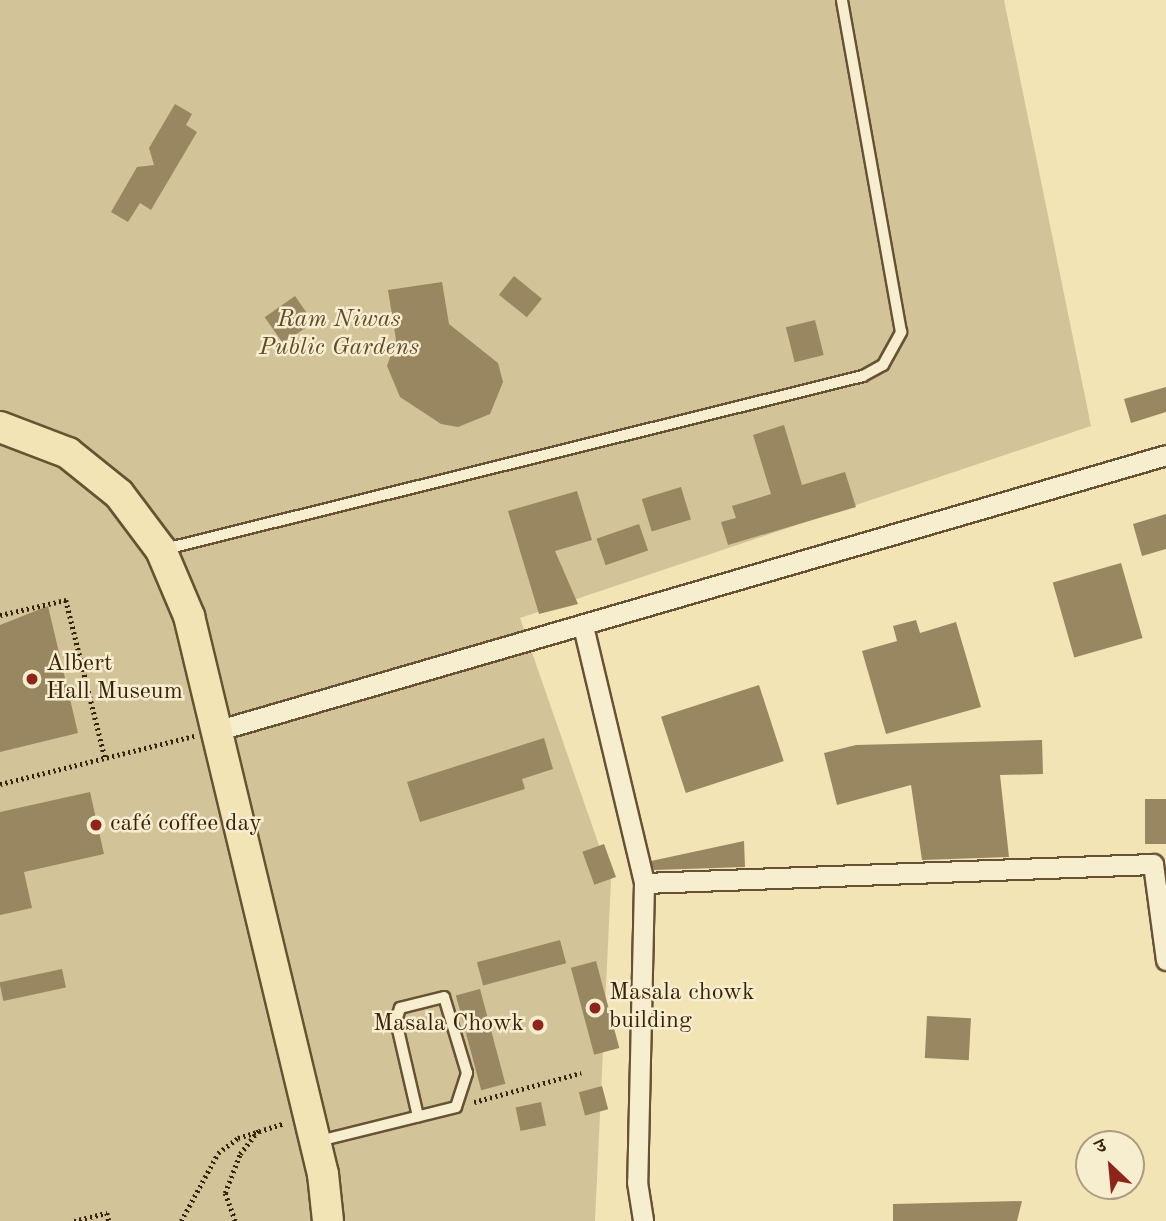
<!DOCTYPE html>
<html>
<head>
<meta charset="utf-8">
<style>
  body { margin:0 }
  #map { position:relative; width:1166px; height:1221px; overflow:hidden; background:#f2e4b5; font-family:"Old Standard TT","Noto Serif Devanagari",serif }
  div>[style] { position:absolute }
  .green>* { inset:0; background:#d3c398 }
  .building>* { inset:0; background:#998762; transform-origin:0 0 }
  .path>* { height:4.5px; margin-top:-2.25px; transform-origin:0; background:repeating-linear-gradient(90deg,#392209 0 2px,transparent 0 5.5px) }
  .roads { filter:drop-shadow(2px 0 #675234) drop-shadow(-2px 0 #675234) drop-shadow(0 2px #675234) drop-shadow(0 -2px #675234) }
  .lane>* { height:10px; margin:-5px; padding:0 5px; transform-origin:5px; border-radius:5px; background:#f7edcf }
  .street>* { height:19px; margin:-9.5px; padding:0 9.5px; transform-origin:9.5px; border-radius:9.5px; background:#f7edcf }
  .primary>* { height:30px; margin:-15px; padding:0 15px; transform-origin:15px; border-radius:15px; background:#f2e4b5 }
  .dots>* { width:19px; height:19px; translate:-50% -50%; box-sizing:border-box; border:4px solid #f7edcf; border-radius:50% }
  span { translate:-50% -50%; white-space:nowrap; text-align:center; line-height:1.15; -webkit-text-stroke:5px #f7edcf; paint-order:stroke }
  .park-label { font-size:24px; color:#604a2d; font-style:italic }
  .poi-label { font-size:24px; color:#392209 }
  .left { translate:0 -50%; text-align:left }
  .right { translate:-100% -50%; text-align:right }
  .north { position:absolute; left:1075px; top:1130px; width:70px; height:70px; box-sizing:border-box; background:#f7edcf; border:2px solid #ab9c80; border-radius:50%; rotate:334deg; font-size:19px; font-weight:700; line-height:28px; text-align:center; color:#392209 }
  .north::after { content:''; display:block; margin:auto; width:24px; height:32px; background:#8f2418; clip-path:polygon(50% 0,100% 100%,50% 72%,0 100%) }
</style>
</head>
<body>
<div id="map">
  <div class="green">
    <i style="clip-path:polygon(0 0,1004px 0,1091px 426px,520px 618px,611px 880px,595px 1221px,0 1221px)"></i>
  </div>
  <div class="building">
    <i style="clip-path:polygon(175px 104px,192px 114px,186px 125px,197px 132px,151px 210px,140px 203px,128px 222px,111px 212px,137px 167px,154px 165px,149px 148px)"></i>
    <i style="left:514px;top:276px;width:36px;height:24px;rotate:39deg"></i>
    <i style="clip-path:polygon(442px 282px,449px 324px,498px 363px,503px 382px,490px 414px,458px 427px,441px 424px,400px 397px,387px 366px,396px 340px,388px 290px)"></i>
    <i style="left:295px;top:296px;width:32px;height:37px;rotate:55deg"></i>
    <i style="left:815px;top:320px;width:36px;height:30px;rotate:76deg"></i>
    <i style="clip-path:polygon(1166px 387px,1166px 412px,1131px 423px,1124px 399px)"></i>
    <i style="clip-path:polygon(784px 425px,802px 485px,845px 472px,856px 507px,728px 545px,721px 522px,736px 518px,732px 506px,771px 494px,753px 435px)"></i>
    <i style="left:681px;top:487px;width:34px;height:41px;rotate:73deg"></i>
    <i style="clip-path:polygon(577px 491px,592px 540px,555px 551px,578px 604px,539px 614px,508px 511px)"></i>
    <i style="clip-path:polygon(1166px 514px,1166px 549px,1142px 556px,1133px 524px)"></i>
    <i style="left:639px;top:524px;width:28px;height:45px;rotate:71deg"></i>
    <i style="left:1121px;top:563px;width:78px;height:71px;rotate:74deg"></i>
    <i style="clip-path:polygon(48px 606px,78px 733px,0 752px,0 625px)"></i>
    <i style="clip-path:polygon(916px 620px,920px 633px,956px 622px,981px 707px,886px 734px,862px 651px,897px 641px,893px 626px)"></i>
    <i style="left:759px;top:685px;width:80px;height:103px;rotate:72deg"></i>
    <i style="clip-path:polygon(544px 738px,553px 769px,522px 779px,525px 789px,420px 822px,407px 782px)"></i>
    <i style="clip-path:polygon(1042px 740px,1043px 774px,1000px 775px,1009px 857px,922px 860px,911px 785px,837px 805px,824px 753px,856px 745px)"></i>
    <i style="clip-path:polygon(90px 792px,104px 854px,24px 872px,32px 908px,0 915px,0 812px)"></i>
    <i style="left:1166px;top:799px;width:45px;height:21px;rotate:90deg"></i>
    <i style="clip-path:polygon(744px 841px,745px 867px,654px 870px,651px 861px)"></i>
    <i style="left:604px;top:844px;width:35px;height:23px;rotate:70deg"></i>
    <i style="left:560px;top:940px;width:24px;height:86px;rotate:75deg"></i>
    <i style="left:596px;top:961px;width:90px;height:26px;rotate:75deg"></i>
    <i style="left:62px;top:969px;width:19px;height:64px;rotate:78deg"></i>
    <i style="left:480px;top:989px;width:98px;height:25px;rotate:75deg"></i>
    <i style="left:927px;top:1016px;width:44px;height:42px;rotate:3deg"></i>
    <i style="left:602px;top:1086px;width:24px;height:24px;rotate:75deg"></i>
    <i style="left:541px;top:1102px;width:24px;height:26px;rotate:78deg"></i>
    <i style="clip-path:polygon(1022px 1201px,1017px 1221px,893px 1221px,893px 1204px)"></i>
  </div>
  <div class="path">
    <i style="left:0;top:615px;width:68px;rotate:-12.8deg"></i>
    <i style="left:66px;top:600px;width:163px;rotate:76.1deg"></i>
    <i style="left:0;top:784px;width:200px;rotate:-13.9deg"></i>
    <i style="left:474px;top:1102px;width:111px;rotate:-15.2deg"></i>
    <i style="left:74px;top:1221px;width:34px;rotate:-14deg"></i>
    <i style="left:107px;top:1213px;width:8px;rotate:76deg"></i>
    <i style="left:181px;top:1221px;width:77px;rotate:-61.4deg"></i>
    <i style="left:218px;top:1153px;width:25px;rotate:-37deg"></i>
    <i style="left:238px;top:1138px;width:49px;rotate:-17.7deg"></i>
    <i style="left:235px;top:1221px;width:30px;rotate:-110deg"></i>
    <i style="left:225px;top:1193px;width:42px;rotate:-69deg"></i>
    <i style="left:240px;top:1154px;width:31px;rotate:-52deg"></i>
  </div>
  <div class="roads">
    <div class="lane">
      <i style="left:165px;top:549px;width:719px;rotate:-13.92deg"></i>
      <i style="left:863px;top:376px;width:23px;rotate:-29deg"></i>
      <i style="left:883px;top:365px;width:38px;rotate:-61deg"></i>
      <i style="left:901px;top:332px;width:337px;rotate:-100.1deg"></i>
      <i style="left:319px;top:1141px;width:141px;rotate:-13.9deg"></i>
      <i style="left:456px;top:1107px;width:36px;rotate:-72deg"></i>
      <i style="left:467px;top:1073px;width:79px;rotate:-106.8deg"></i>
      <i style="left:444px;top:997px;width:45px;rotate:166deg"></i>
      <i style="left:400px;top:1008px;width:14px;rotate:107deg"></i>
      <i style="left:396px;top:1021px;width:98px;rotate:77deg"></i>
    </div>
    <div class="street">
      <i style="left:583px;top:626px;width:264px;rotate:76.6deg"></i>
      <i style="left:644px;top:883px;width:299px;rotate:91.3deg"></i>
      <i style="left:637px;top:1182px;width:39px;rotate:81deg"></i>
      <i style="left:219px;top:730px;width:986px;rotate:-16.19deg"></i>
      <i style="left:644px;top:883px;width:509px;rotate:-2.14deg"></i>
      <i style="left:1153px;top:864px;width:97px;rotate:82.3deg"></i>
    </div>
    <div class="primary">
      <i style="left:0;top:427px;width:73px;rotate:20.9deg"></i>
      <i style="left:68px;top:453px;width:65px;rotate:38.8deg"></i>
      <i style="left:119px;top:494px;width:70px;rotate:53.1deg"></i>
      <i style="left:161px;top:550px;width:72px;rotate:67deg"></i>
      <i style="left:189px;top:616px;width:574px;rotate:76.5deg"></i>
      <i style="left:323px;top:1174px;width:47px;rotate:83.9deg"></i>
    </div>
  </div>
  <div class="dots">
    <i style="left:32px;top:679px;background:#8f2418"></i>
    <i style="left:96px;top:825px;background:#8f2418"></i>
    <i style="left:595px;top:1008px;background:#8f2418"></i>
    <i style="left:538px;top:1025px;background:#8f2418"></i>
  </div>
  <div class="park-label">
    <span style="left:339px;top:335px">Ram Niwas<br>Public Gardens</span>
  </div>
  <div class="poi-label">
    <span class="left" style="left:46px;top:679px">Albert<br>Hall Museum</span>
    <span class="left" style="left:110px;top:825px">café coffee day</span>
    <span class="left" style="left:609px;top:1008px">Masala chowk<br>building</span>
    <span class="right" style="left:524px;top:1025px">Masala Chowk</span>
  </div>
  <div class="north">उ</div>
</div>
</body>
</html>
